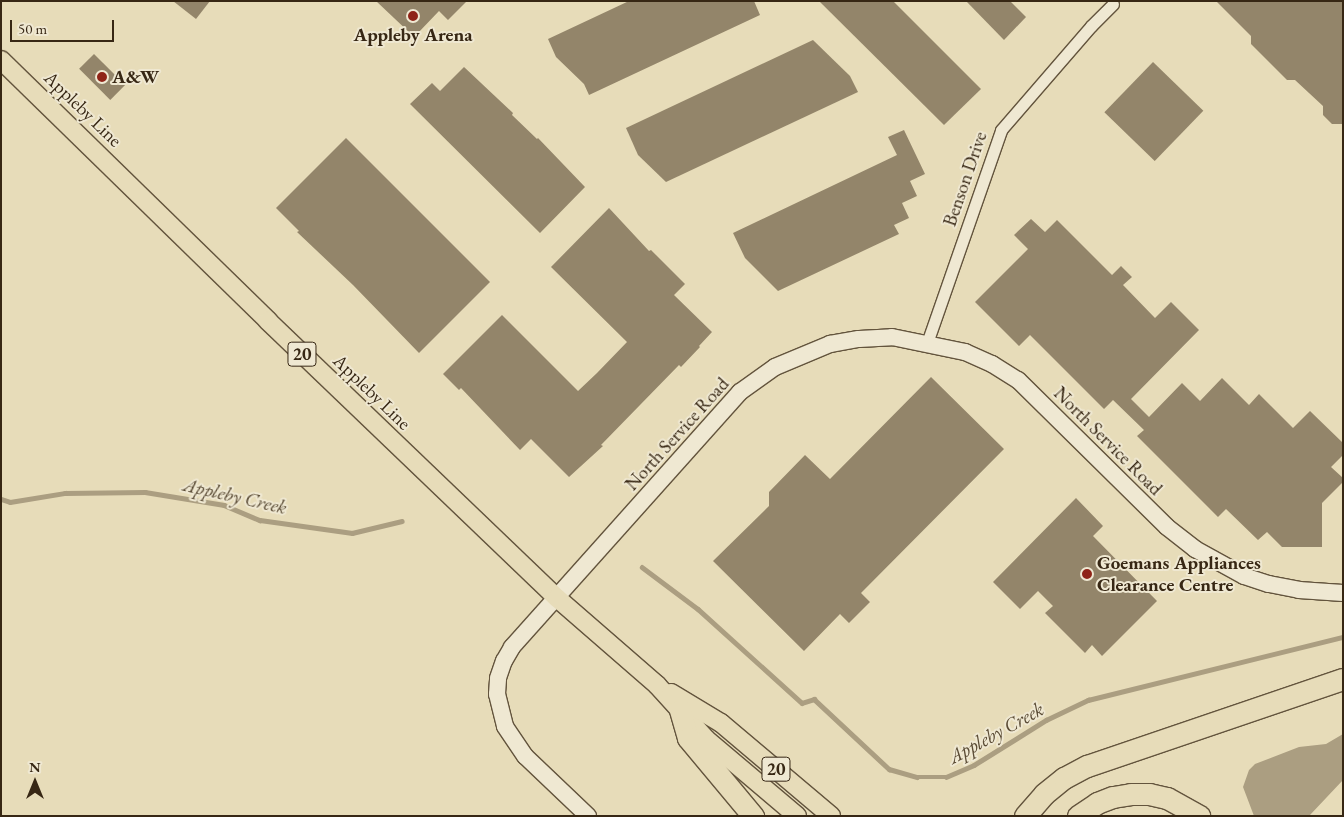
<!DOCTYPE html>
<html>
<head>
<meta charset="utf-8">
<style>
  body { margin:0 }
  #map { position:relative; width:1344px; height:817px; overflow:hidden; background:#e7dcb9; font-family:"EB Garamond",serif }
  div>[style] { position:absolute }
  .water>* { inset:0; background:#ab9e81 }
  .stream>* { height:4.5px; margin:-2.25px; padding:0 2.25px; transform-origin:2.25px; border-radius:2.25px; background:#ab9e81 }
  .building>* { inset:0; background:#93856a; transform-origin:0 0 }
  .roads { filter:drop-shadow(1px 0 #63543d) drop-shadow(-1px 0 #63543d) drop-shadow(0 1px #63543d) drop-shadow(0 -1px #63543d) }
  .street>* { height:11px; margin:-5.5px; padding:0 5.5px; transform-origin:5.5px; border-radius:5.5px; background:#efe8d2 }
  .secondary>* { height:16px; margin:-8px; padding:0 8px; transform-origin:8px; border-radius:8px; background:#efe8d2 }
  .primary>* { height:18px; margin:-9px; padding:0 9px; transform-origin:9px; border-radius:9px; background:#e7dcb9 }
  .highway>* { height:21px; margin:-10.5px; padding:0 10.5px; transform-origin:10.5px; border-radius:10.5px; background:#e7dcb9 }
  .dots>* { width:14px; height:14px; translate:-50% -50%; box-sizing:border-box; border:2px solid #efe8d2; border-radius:50% }
  span { translate:-50% -50%; white-space:nowrap; text-align:center; line-height:1.15; -webkit-text-stroke:4px #efe8d2; paint-order:stroke }
  .shield-label span { padding:1px 4px; background:#efe8d2; border:1px solid; border-radius:4px; -webkit-text-stroke-width:0 }
  .shield-label { font-size:18px; color:#372714; font-weight:700 }
  .poi-label { font-size:19px; color:#372714; font-weight:700 }
  .left { translate:0 -50%; text-align:left }
  .street-label { font-size:19px; color:#372714 }
  .water-label { font-size:20px; color:#5a4b35; font-style:italic }
  .frame { position:absolute; inset:0; border:2px solid #372714; pointer-events:none }
  .north { position:absolute; left:10px; top:757px; width:50px; height:50px; -webkit-text-stroke:4px #efe8d2; paint-order:stroke; rotate:0deg; font-size:14px; font-weight:700; line-height:20px; text-align:center; color:#372714 }
  .north::after { content:''; display:block; margin:auto; width:18px; height:22px; background:#372714; clip-path:polygon(50% 0,100% 100%,50% 72%,0 100%) }
  .scale { position:absolute; left:10px; top:20px; width:104px; height:22px; box-sizing:border-box; border:2px solid #372714; border-top:0; padding-left:6px; font-size:15px; line-height:18px; white-space:nowrap; color:#372714; -webkit-text-stroke:4px #efe8d2; paint-order:stroke }
</style>
</head>
<body>
<div id="map">
  <div class="water">
    <i style="clip-path:polygon(1343px 734px,1343px 780px,1310px 815px,1254px 816px,1243px 787px,1249px 770px,1255px 764px,1299px 747px,1326px 744px)"></i>
  </div>
  <div class="stream">
    <i style="left:1px;top:499px;width:9px;rotate:18deg"></i>
    <i style="left:10px;top:502px;width:56px;rotate:-9.3deg"></i>
    <i style="left:65px;top:493px;width:80px;rotate:-0.7deg"></i>
    <i style="left:145px;top:492px;width:80px;rotate:9.3deg"></i>
    <i style="left:224px;top:505px;width:39px;rotate:23deg"></i>
    <i style="left:260px;top:520px;width:93px;rotate:8deg"></i>
    <i style="left:352px;top:533px;width:51px;rotate:-13.5deg"></i>
    <i style="left:642px;top:567px;width:70px;rotate:36.9deg"></i>
    <i style="left:698px;top:609px;width:140px;rotate:42.1deg"></i>
    <i style="left:802px;top:703px;width:13px;rotate:-18deg"></i>
    <i style="left:814px;top:699px;width:103px;rotate:43deg"></i>
    <i style="left:889px;top:769px;width:29px;rotate:16deg"></i>
    <i style="left:917px;top:777px;width:29px"></i>
    <i style="left:946px;top:777px;width:30px;rotate:-23deg"></i>
    <i style="left:974px;top:765px;width:85px;rotate:-32deg"></i>
    <i style="left:1046px;top:720px;width:47px;rotate:-25.5deg"></i>
    <i style="left:1088px;top:700px;width:263px;rotate:-13.9deg"></i>
  </div>
  <div class="building">
    <i style="clip-path:polygon(173px 1px,210px 1px,196px 19px)"></i>
    <i style="clip-path:polygon(376px 1px,467px 1px,448px 20px,439px 11px,417px 34px,412px 35px)"></i>
    <i style="clip-path:polygon(629px 1px,754px 1px,760px 15px,589px 95px,584px 84px,556px 57px,548px 39px)"></i>
    <i style="clip-path:polygon(819px 1px,893px 1px,981px 89px,944px 125px)"></i>
    <i style="clip-path:polygon(966px 1px,1010px 1px,1026px 17px,1004px 40px)"></i>
    <i style="clip-path:polygon(1216px 1px,1343px 1px,1343px 124px,1332px 124px,1323px 115px,1323px 106px,1295px 80px,1287px 80px,1251px 44px,1251px 36px)"></i>
    <i style="clip-path:polygon(813px 40px,850px 76px,858px 92px,666px 182px,638px 155px,626px 128px)"></i>
    <i style="left:94px;top:54px;width:44px;height:21px;rotate:45deg"></i>
    <i style="left:1153px;top:62px;width:70px;height:70px;rotate:44deg"></i>
    <i style="clip-path:polygon(464px 67px,513px 113px,512px 115px,537px 139px,538px 138px,585px 187px,540px 233px,410px 104px,432px 83px,440px 91px)"></i>
    <i style="clip-path:polygon(904px 130px,925px 174px,910px 181px,917px 196px,902px 203px,909px 218px,894px 225px,899px 234px,778px 291px,745px 258px,733px 233px,897px 155px,888px 137px)"></i>
    <i style="clip-path:polygon(346px 138px,490px 282px,419px 353px,353px 285px,297px 232px,299px 231px,276px 208px)"></i>
    <i style="clip-path:polygon(609px 208px,649px 251px,651px 250px,685px 284px,674px 295px,712px 332px,699px 346px,700px 347px,681px 367px,679px 365px,601px 445px,603px 446px,569px 477px,531px 439px,520px 450px,461px 388px,459px 390px,443px 374px,502px 315px,578px 391px,597px 373px,627px 342px,551px 267px)"></i>
    <i style="clip-path:polygon(1031px 219px,1045px 232px,1057px 220px,1112px 275px,1121px 266px,1132px 277px,1123px 285px,1155px 318px,1171px 302px,1199px 330px,1131px 399px,1149px 417px,1182px 383px,1200px 401px,1222px 378px,1249px 405px,1259px 394px,1293px 428px,1310px 411px,1343px 443px,1343px 455px,1331px 467px,1343px 478px,1343px 482px,1322px 503px,1322px 547px,1282px 547px,1267px 532px,1258px 540px,1226px 509px,1218px 517px,1137px 436px,1144px 430px,1113px 400px,1104px 409px,1030px 335px,1019px 346px,975px 302px,1028px 249px,1014px 235px)"></i>
    <i style="clip-path:polygon(931px 377px,1004px 449px,861px 593px,870px 602px,849px 623px,840px 614px,804px 651px,713px 561px,769px 506px,769px 492px,805px 455px,830px 479px)"></i>
    <i style="clip-path:polygon(1076px 498px,1103px 526px,1093px 536px,1157px 601px,1102px 656px,1092px 645px,1085px 653px,1045px 613px,1053px 606px,1038px 591px,1020px 609px,993px 582px)"></i>
  </div>
  <div class="roads">
    <div class="street">
      <i style="left:927px;top:343px;width:225px;rotate:-70.8deg"></i>
      <i style="left:1001px;top:130px;width:138px;rotate:-49.1deg"></i>
      <i style="left:1091px;top:26px;width:31px;rotate:-45deg"></i>
    </div>
    <div class="secondary">
      <i style="left:588px;top:816px;width:87px;rotate:-136.4deg"></i>
      <i style="left:525px;top:756px;width:36px;rotate:-124deg"></i>
      <i style="left:505px;top:726px;width:33px;rotate:-104deg"></i>
      <i style="left:497px;top:694px;width:16px;rotate:-86deg"></i>
      <i style="left:498px;top:678px;width:18px;rotate:-71deg"></i>
      <i style="left:504px;top:661px;width:16px;rotate:-60deg"></i>
      <i style="left:512px;top:647px;width:342px;rotate:-48.2deg"></i>
      <i style="left:740px;top:392px;width:43px;rotate:-35.5deg"></i>
      <i style="left:775px;top:367px;width:60px;rotate:-22.7deg"></i>
      <i style="left:830px;top:344px;width:29px;rotate:-10deg"></i>
      <i style="left:859px;top:339px;width:33px;rotate:-3deg"></i>
      <i style="left:892px;top:337px;width:75px;rotate:11.6deg"></i>
      <i style="left:965px;top:352px;width:30px;rotate:24deg"></i>
      <i style="left:992px;top:364px;width:31px;rotate:32deg"></i>
      <i style="left:1018px;top:380px;width:209px;rotate:44.6deg"></i>
      <i style="left:1167px;top:527px;width:36px;rotate:38deg"></i>
      <i style="left:1195px;top:549px;width:56px;rotate:28.9deg"></i>
      <i style="left:1244px;top:576px;width:26px;rotate:18deg"></i>
      <i style="left:1269px;top:584px;width:31px;rotate:11deg"></i>
      <i style="left:1299px;top:590px;width:44px;rotate:3.9deg"></i>
    </div>
    <div class="primary">
      <i style="left:1px;top:60px;width:373px;rotate:44.3deg"></i>
      <i style="left:268px;top:321px;width:400px;rotate:43.8deg"></i>
      <i style="left:557px;top:598px;width:133px;rotate:41deg"></i>
      <i style="left:657px;top:685px;width:73px;rotate:47.8deg"></i>
      <i style="left:706px;top:739px;width:119px;rotate:40.2deg"></i>
      <i style="left:671px;top:693px;width:58px;rotate:31deg"></i>
      <i style="left:721px;top:723px;width:144px;rotate:40.2deg"></i>
    </div>
    <div class="highway">
      <i style="left:680px;top:710px;width:29px;rotate:74deg"></i>
      <i style="left:688px;top:738px;width:102px;rotate:50.2deg"></i>
      <i style="left:1025px;top:816px;width:29px;rotate:-49deg"></i>
      <i style="left:1044px;top:794px;width:26px;rotate:-39deg"></i>
      <i style="left:1064px;top:778px;width:26px;rotate:-28deg"></i>
      <i style="left:1087px;top:766px;width:270px;rotate:-18.8deg"></i>
      <i style="left:1078px;top:816px;width:23px;rotate:-34deg"></i>
      <i style="left:1097px;top:803px;width:17px;rotate:-21deg"></i>
      <i style="left:1113px;top:797px;width:18px;rotate:-9deg"></i>
      <i style="left:1131px;top:794px;width:18px"></i>
      <i style="left:1149px;top:794px;width:18px;rotate:13deg"></i>
      <i style="left:1167px;top:798px;width:37px;rotate:29deg"></i>
    </div>
  </div>
  <div class="dots">
    <i style="left:413px;top:16px;background:#8f2418"></i>
    <i style="left:102px;top:77px;background:#8f2418"></i>
    <i style="left:1087px;top:574px;background:#8f2418"></i>
  </div>
  <div class="shield-label">
    <span style="left:302px;top:354px">20</span>
    <span style="left:776px;top:769px">20</span>
  </div>
  <div class="poi-label">
    <span style="left:413px;top:35px">Appleby Arena</span>
    <span class="left" style="left:112px;top:77px">A&amp;W</span>
    <span class="left" style="left:1097px;top:574px">Goemans Appliances<br>Clearance Centre</span>
  </div>
  <div class="street-label">
    <span style="left:83px;top:109px;rotate:44deg">Appleby Line</span>
    <span style="left:965px;top:179px;rotate:-71deg">Benson Drive</span>
    <span style="left:372px;top:392px;rotate:44deg">Appleby Line</span>
    <span style="left:677px;top:434px;rotate:-48deg">North Service Road</span>
    <span style="left:1108px;top:441px;rotate:45deg">North Service Road</span>
  </div>
  <div class="water-label">
    <span style="left:235px;top:496px;rotate:13deg">Appleby Creek</span>
    <span style="left:996px;top:733px;rotate:-29deg">Appleby Creek</span>
  </div>
  <div class="frame"></div>
  <div class="north">N</div>
  <div class="scale">50 m</div>
</div>
</body>
</html>
